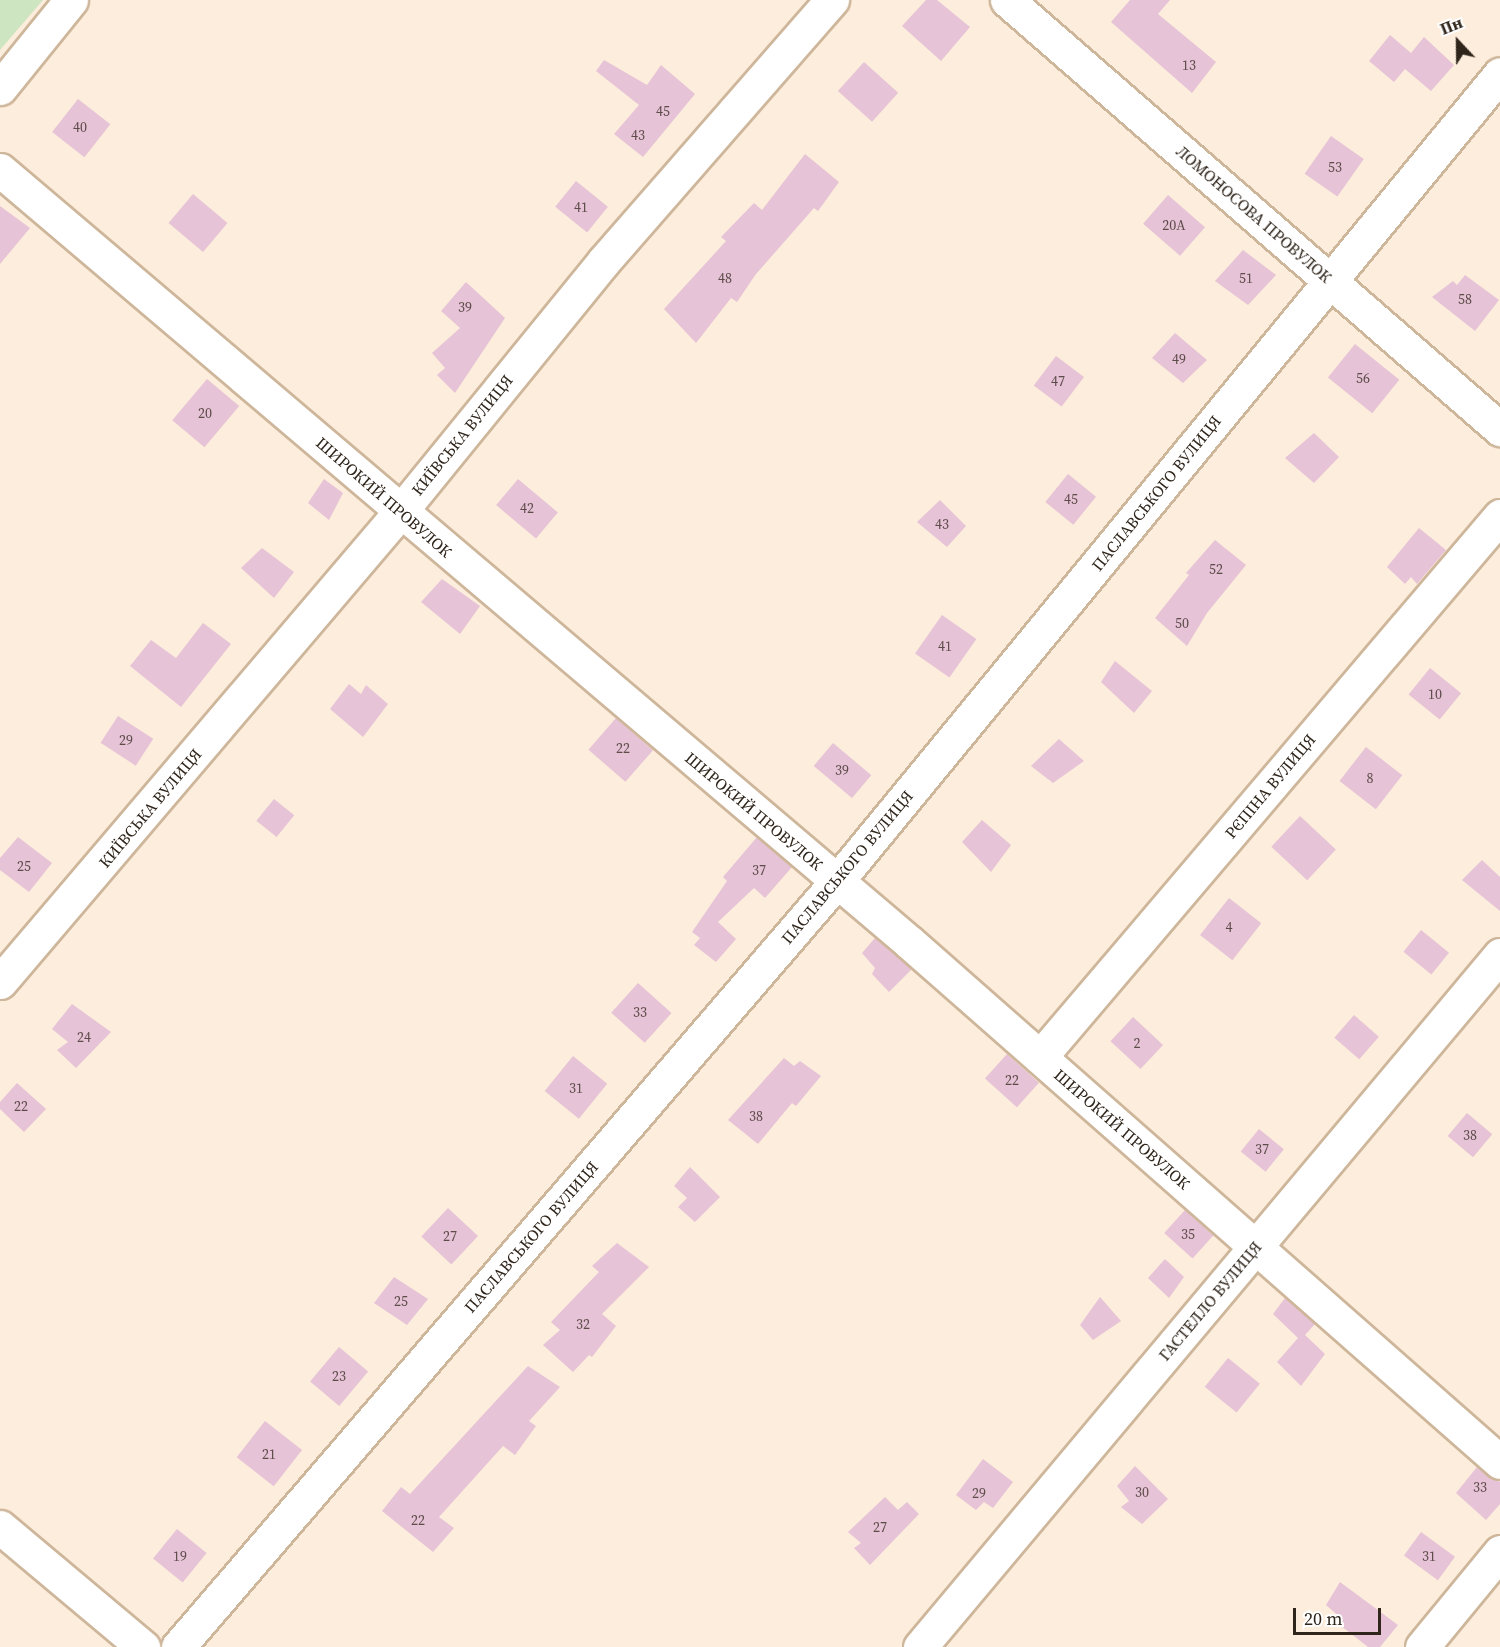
<!DOCTYPE html>
<html>
<head>
<meta charset="utf-8">
<style>
  body { margin:0 }
  #map { position:relative; width:1500px; height:1647px; overflow:hidden; background:#fdeddc; font-family:"Source Serif 4",serif }
  div>[style] { position:absolute }
  .green>* { inset:0; background:#cee5c1 }
  .building>* { inset:0; background:#e6c3d6; transform-origin:0 0 }
  .roads { filter:drop-shadow(2px 0 #ceb69b) drop-shadow(-2px 0 #ceb69b) drop-shadow(0 2px #ceb69b) drop-shadow(0 -2px #ceb69b) }
  .minor>* { height:33px; margin:-16.5px; padding:0 16.5px; transform-origin:16.5px; border-radius:16.5px; background:#fff }
  span { translate:-50% -50%; white-space:nowrap; text-align:center; line-height:1.15; -webkit-text-stroke:6px #fff; paint-order:stroke }
  .number-label { font-size:14px; color:#5d4c4a }
  .number-label span { -webkit-text-stroke-width:0 }
  .street-label { font-size:16px; color:#2f251b }
  .north { position:absolute; left:1428px; top:12px; width:60px; height:60px; -webkit-text-stroke:4px #fff; paint-order:stroke; rotate:338deg; font-size:16px; font-weight:700; line-height:24px; text-align:center; color:#2f251b }
  .north::after { content:''; display:block; margin:auto; width:21px; height:27px; background:#2f251b; clip-path:polygon(50% 0,100% 100%,50% 72%,0 100%) }
  .scale { position:absolute; left:1293px; top:1608px; width:88px; height:27px; box-sizing:border-box; border:3px solid #2f251b; border-top:0; padding-left:8px; font-size:18px; line-height:21px; white-space:nowrap; color:#2f251b; -webkit-text-stroke:4px #fff; paint-order:stroke }
</style>
</head>
<body>
<div id="map">
  <div class="green">
    <i style="clip-path:polygon(0 0,43px 0,0 50px)"></i>
  </div>
  <div class="building">
    <i style="clip-path:polygon(926px 0,937px 0,970px 27px,941px 61px,902px 26px)"></i>
    <i style="clip-path:polygon(1130px 0,1170px 0,1158px 14px,1216px 62px,1192px 93px,1111px 22px)"></i>
    <i style="clip-path:polygon(1390px 35px,1411px 53px,1424px 37px,1454px 65px,1431px 91px,1405px 69px,1394px 82px,1369px 61px)"></i>
    <i style="clip-path:polygon(604px 60px,647px 85px,661px 65px,695px 94px,643px 157px,614px 134px,639px 105px,596px 71px)"></i>
    <i style="left:864px;top:62px;width:46px;height:39px;rotate:42deg"></i>
    <i style="left:78px;top:99px;width:41px;height:42px;rotate:38deg"></i>
    <i style="left:1331px;top:136px;width:40px;height:46px;rotate:35deg"></i>
    <i style="clip-path:polygon(805px 154px,839px 182px,818px 211px,814px 208px,756px 274px,737px 302px,731px 298px,696px 343px,664px 309px,726px 241px,721px 237px,754px 203px,762px 210px)"></i>
    <i style="left:576px;top:181px;width:41px;height:33px;rotate:39deg"></i>
    <i style="left:193px;top:194px;width:45px;height:38px;rotate:40deg"></i>
    <i style="left:1168px;top:195px;width:49px;height:38px;rotate:41deg"></i>
    <i style="clip-path:polygon(0 206px,30px 228px,0 264px)"></i>
    <i style="clip-path:polygon(1243px 250px,1276px 275px,1248px 305px,1215px 281px)"></i>
    <i style="clip-path:polygon(1465px 275px,1499px 300px,1475px 331px,1432px 297px,1453px 281px,1457px 285px)"></i>
    <i style="clip-path:polygon(466px 282px,505px 318px,455px 393px,437px 375px,445px 368px,432px 353px,460px 328px,441px 311px)"></i>
    <i style="clip-path:polygon(1175px 333px,1207px 360px,1183px 383px,1152px 358px)"></i>
    <i style="left:1355px;top:344px;width:57px;height:43px;rotate:39deg"></i>
    <i style="left:1056px;top:356px;width:35px;height:37px;rotate:37deg"></i>
    <i style="left:207px;top:379px;width:42px;height:54px;rotate:40deg"></i>
    <i style="clip-path:polygon(1314px 433px,1339px 457px,1314px 483px,1285px 458px)"></i>
    <i style="left:1068px;top:474px;width:36px;height:36px;rotate:39deg"></i>
    <i style="clip-path:polygon(324px 479px,343px 493px,329px 520px,308px 503px)"></i>
    <i style="left:518px;top:479px;width:52px;height:34px;rotate:40deg"></i>
    <i style="clip-path:polygon(940px 500px,966px 526px,947px 547px,917px 522px)"></i>
    <i style="clip-path:polygon(1419px 528px,1446px 550px,1417px 584px,1411px 577px,1405px 584px,1387px 567px)"></i>
    <i style="clip-path:polygon(1215px 540px,1246px 565px,1207px 613px,1187px 646px,1155px 618px,1189px 575px,1186px 573px)"></i>
    <i style="clip-path:polygon(262px 548px,294px 572px,274px 598px,241px 568px)"></i>
    <i style="clip-path:polygon(442px 579px,480px 606px,460px 634px,421px 602px)"></i>
    <i style="left:942px;top:615px;width:42px;height:47px;rotate:35deg"></i>
    <i style="clip-path:polygon(203px 623px,231px 644px,181px 707px,130px 666px,151px 640px,176px 658px)"></i>
    <i style="clip-path:polygon(1115px 661px,1152px 691px,1134px 713px,1101px 682px)"></i>
    <i style="left:1430px;top:668px;width:40px;height:34px;rotate:39deg"></i>
    <i style="clip-path:polygon(349px 684px,361px 694px,366px 685px,388px 704px,363px 737px,330px 709px)"></i>
    <i style="left:118px;top:716px;width:42px;height:32px;rotate:33deg"></i>
    <i style="left:616px;top:718px;width:49px;height:42px;rotate:41deg"></i>
    <i style="clip-path:polygon(1059px 739px,1084px 761px,1053px 783px,1031px 766px)"></i>
    <i style="left:833px;top:743px;width:50px;height:30px;rotate:40deg"></i>
    <i style="left:1366px;top:747px;width:46px;height:43px;rotate:38deg"></i>
    <i style="left:274px;top:799px;width:26px;height:28px;rotate:39deg"></i>
    <i style="left:1300px;top:816px;width:49px;height:42px;rotate:43deg"></i>
    <i style="clip-path:polygon(982px 820px,1011px 845px,991px 872px,962px 842px)"></i>
    <i style="clip-path:polygon(18px 837px,52px 863px,29px 892px,0 870px,0 858px)"></i>
    <i style="clip-path:polygon(757px 837px,792px 867px,765px 898px,754px 888px,718px 922px,736px 939px,716px 962px,694px 945px,700px 938px,692px 932px,727px 881px,723px 877px)"></i>
    <i style="clip-path:polygon(1482px 860px,1500px 877px,1500px 911px,1462px 880px)"></i>
    <i style="left:1229px;top:898px;width:41px;height:47px;rotate:38deg"></i>
    <i style="left:1421px;top:930px;width:36px;height:28px;rotate:39deg"></i>
    <i style="clip-path:polygon(875px 938px,912px 969px,889px 992px,872px 974px,875px 968px,862px 953px)"></i>
    <i style="left:638px;top:983px;width:45px;height:40px;rotate:42deg"></i>
    <i style="clip-path:polygon(72px 1004px,111px 1032px,76px 1068px,57px 1050px,68px 1042px,52px 1029px)"></i>
    <i style="left:1354px;top:1015px;width:33px;height:30px;rotate:41deg"></i>
    <i style="left:1133px;top:1017px;width:41px;height:33px;rotate:43deg"></i>
    <i style="left:1007px;top:1054px;width:43px;height:33px;rotate:42deg"></i>
    <i style="left:573px;top:1056px;width:44px;height:45px;rotate:39deg"></i>
    <i style="clip-path:polygon(784px 1058px,794px 1066px,800px 1061px,821px 1076px,796px 1106px,792px 1103px,758px 1144px,728px 1120px)"></i>
    <i style="clip-path:polygon(17px 1083px,46px 1109px,24px 1132px,0 1109px,0 1102px)"></i>
    <i style="left:1467px;top:1113px;width:33px;height:30px;rotate:40deg"></i>
    <i style="left:1259px;top:1129px;width:32px;height:29px;rotate:39deg"></i>
    <i style="clip-path:polygon(690px 1167px,720px 1197px,695px 1222px,678px 1207px,687px 1198px,674px 1186px)"></i>
    <i style="left:448px;top:1208px;width:41px;height:39px;rotate:43deg"></i>
    <i style="left:1185px;top:1210px;width:38px;height:31px;rotate:42deg"></i>
    <i style="clip-path:polygon(617px 1243px,649px 1267px,602px 1314px,616px 1326px,592px 1357px,589px 1355px,573px 1372px,543px 1345px,560px 1330px,551px 1322px,599px 1272px,592px 1266px)"></i>
    <i style="clip-path:polygon(1165px 1259px,1184px 1277px,1169px 1298px,1148px 1278px)"></i>
    <i style="clip-path:polygon(394px 1277px,428px 1299px,407px 1325px,374px 1303px)"></i>
    <i style="clip-path:polygon(1100px 1297px,1121px 1321px,1093px 1340px,1080px 1325px)"></i>
    <i style="clip-path:polygon(1285px 1298px,1315px 1324px,1305px 1335px,1325px 1354px,1301px 1386px,1277px 1362px,1298px 1338px,1273px 1314px)"></i>
    <i style="left:339px;top:1347px;width:38px;height:45px;rotate:40deg"></i>
    <i style="left:1228px;top:1358px;width:41px;height:37px;rotate:39deg"></i>
    <i style="clip-path:polygon(528px 1366px,560px 1387px,529px 1421px,536px 1426px,515px 1455px,503px 1446px,439px 1517px,454px 1528px,433px 1552px,382px 1511px,401px 1487px,410px 1494px)"></i>
    <i style="left:265px;top:1421px;width:47px;height:46px;rotate:38deg"></i>
    <i style="clip-path:polygon(983px 1459px,1013px 1482px,993px 1508px,984px 1502px,976px 1510px,956px 1495px)"></i>
    <i style="clip-path:polygon(1135px 1466px,1168px 1499px,1142px 1524px,1121px 1507px,1129px 1501px,1117px 1486px)"></i>
    <i style="clip-path:polygon(1477px 1467px,1500px 1482px,1500px 1504px,1486px 1520px,1456px 1493px)"></i>
    <i style="clip-path:polygon(885px 1497px,898px 1510px,907px 1502px,919px 1514px,870px 1565px,854px 1548px,861px 1543px,848px 1532px)"></i>
    <i style="left:177px;top:1529px;width:38px;height:38px;rotate:39deg"></i>
    <i style="left:1421px;top:1532px;width:42px;height:29px;rotate:36deg"></i>
    <i style="clip-path:polygon(1340px 1582px,1398px 1625px,1380px 1647px,1368px 1647px,1336px 1622px,1342px 1619px,1326px 1605px)"></i>
  </div>
  <div class="roads">
    <div class="minor">
      <i style="left:1007px;top:0;width:654px;rotate:41.03deg"></i>
      <i style="left:0;top:88px;width:113px;rotate:-51.1deg"></i>
      <i style="left:0;top:170px;width:1193px;rotate:40.34deg"></i>
      <i style="left:909px;top:942px;width:787px;rotate:41.34deg"></i>
      <i style="left:0;top:982px;width:617px;rotate:-49.6deg"></i>
      <i style="left:400px;top:512px;width:323px;rotate:-50.9deg"></i>
      <i style="left:604px;top:261px;width:347px;rotate:-48.9deg"></i>
      <i style="left:1040px;top:1057px;width:710px;rotate:-49.63deg"></i>
      <i style="left:0;top:1527px;width:187px;rotate:40deg"></i>
      <i style="left:178px;top:1647px;width:1010px;rotate:-49.29deg"></i>
      <i style="left:837px;top:881px;width:1044px;rotate:-50.59deg"></i>
      <i style="left:920px;top:1647px;width:903px;rotate:-50.03deg"></i>
      <i style="left:1422px;top:1647px;width:123px;rotate:-50.6deg"></i>
    </div>
  </div>
  <div class="number-label">
    <span style="left:1189px;top:65px">13</span>
    <span style="left:663px;top:111px">45</span>
    <span style="left:80px;top:127px">40</span>
    <span style="left:638px;top:135px">43</span>
    <span style="left:1335px;top:167px">53</span>
    <span style="left:581px;top:207px">41</span>
    <span style="left:1174px;top:225px">20А</span>
    <span style="left:725px;top:278px">48</span>
    <span style="left:1246px;top:278px">51</span>
    <span style="left:1465px;top:299px">58</span>
    <span style="left:465px;top:307px">39</span>
    <span style="left:1179px;top:359px">49</span>
    <span style="left:1363px;top:378px">56</span>
    <span style="left:1058px;top:381px">47</span>
    <span style="left:205px;top:413px">20</span>
    <span style="left:1071px;top:499px">45</span>
    <span style="left:527px;top:508px">42</span>
    <span style="left:942px;top:524px">43</span>
    <span style="left:1216px;top:569px">52</span>
    <span style="left:1182px;top:623px">50</span>
    <span style="left:945px;top:646px">41</span>
    <span style="left:1435px;top:694px">10</span>
    <span style="left:126px;top:740px">29</span>
    <span style="left:623px;top:748px">22</span>
    <span style="left:842px;top:770px">39</span>
    <span style="left:1370px;top:778px">8</span>
    <span style="left:24px;top:866px">25</span>
    <span style="left:759px;top:870px">37</span>
    <span style="left:1229px;top:927px">4</span>
    <span style="left:640px;top:1012px">33</span>
    <span style="left:84px;top:1037px">24</span>
    <span style="left:1137px;top:1043px">2</span>
    <span style="left:1012px;top:1080px">22</span>
    <span style="left:576px;top:1088px">31</span>
    <span style="left:21px;top:1106px">22</span>
    <span style="left:756px;top:1116px">38</span>
    <span style="left:1470px;top:1135px">38</span>
    <span style="left:1262px;top:1149px">37</span>
    <span style="left:1188px;top:1234px">35</span>
    <span style="left:450px;top:1236px">27</span>
    <span style="left:401px;top:1301px">25</span>
    <span style="left:583px;top:1324px">32</span>
    <span style="left:339px;top:1376px">23</span>
    <span style="left:269px;top:1454px">21</span>
    <span style="left:1480px;top:1487px">33</span>
    <span style="left:1142px;top:1492px">30</span>
    <span style="left:979px;top:1493px">29</span>
    <span style="left:418px;top:1520px">22</span>
    <span style="left:880px;top:1527px">27</span>
    <span style="left:180px;top:1556px">19</span>
    <span style="left:1429px;top:1556px">31</span>
  </div>
  <div class="street-label">
    <span style="left:1254px;top:214px;rotate:41deg">ЛОМОНОСОВА ПРОВУЛОК</span>
    <span style="left:462px;top:435px;rotate:-51deg">КИЇВСЬКА ВУЛИЦЯ</span>
    <span style="left:1156px;top:493px;rotate:-51deg">ПАСЛАВСЬКОГО ВУЛИЦЯ</span>
    <span style="left:384px;top:497px;rotate:41deg">ШИРОКИЙ ПРОВУЛОК</span>
    <span style="left:1270px;top:786px;rotate:-50deg">РЄПІНА ВУЛИЦЯ</span>
    <span style="left:150px;top:808px;rotate:-50deg">КИЇВСЬКА ВУЛИЦЯ</span>
    <span style="left:754px;top:811px;rotate:40deg">ШИРОКИЙ ПРОВУЛОК</span>
    <span style="left:847px;top:867px;rotate:-50deg">ПАСЛАВСЬКОГО ВУЛИЦЯ</span>
    <span style="left:1122px;top:1129px;rotate:41deg">ШИРОКИЙ ПРОВУЛОК</span>
    <span style="left:531px;top:1237px;rotate:-49deg">ПАСЛАВСЬКОГО ВУЛИЦЯ</span>
    <span style="left:1210px;top:1301px;rotate:-50deg">ГАСТЕЛЛО ВУЛИЦЯ</span>
  </div>
  <div class="north">Пн</div>
  <div class="scale">20 m</div>
</div>
</body>
</html>
